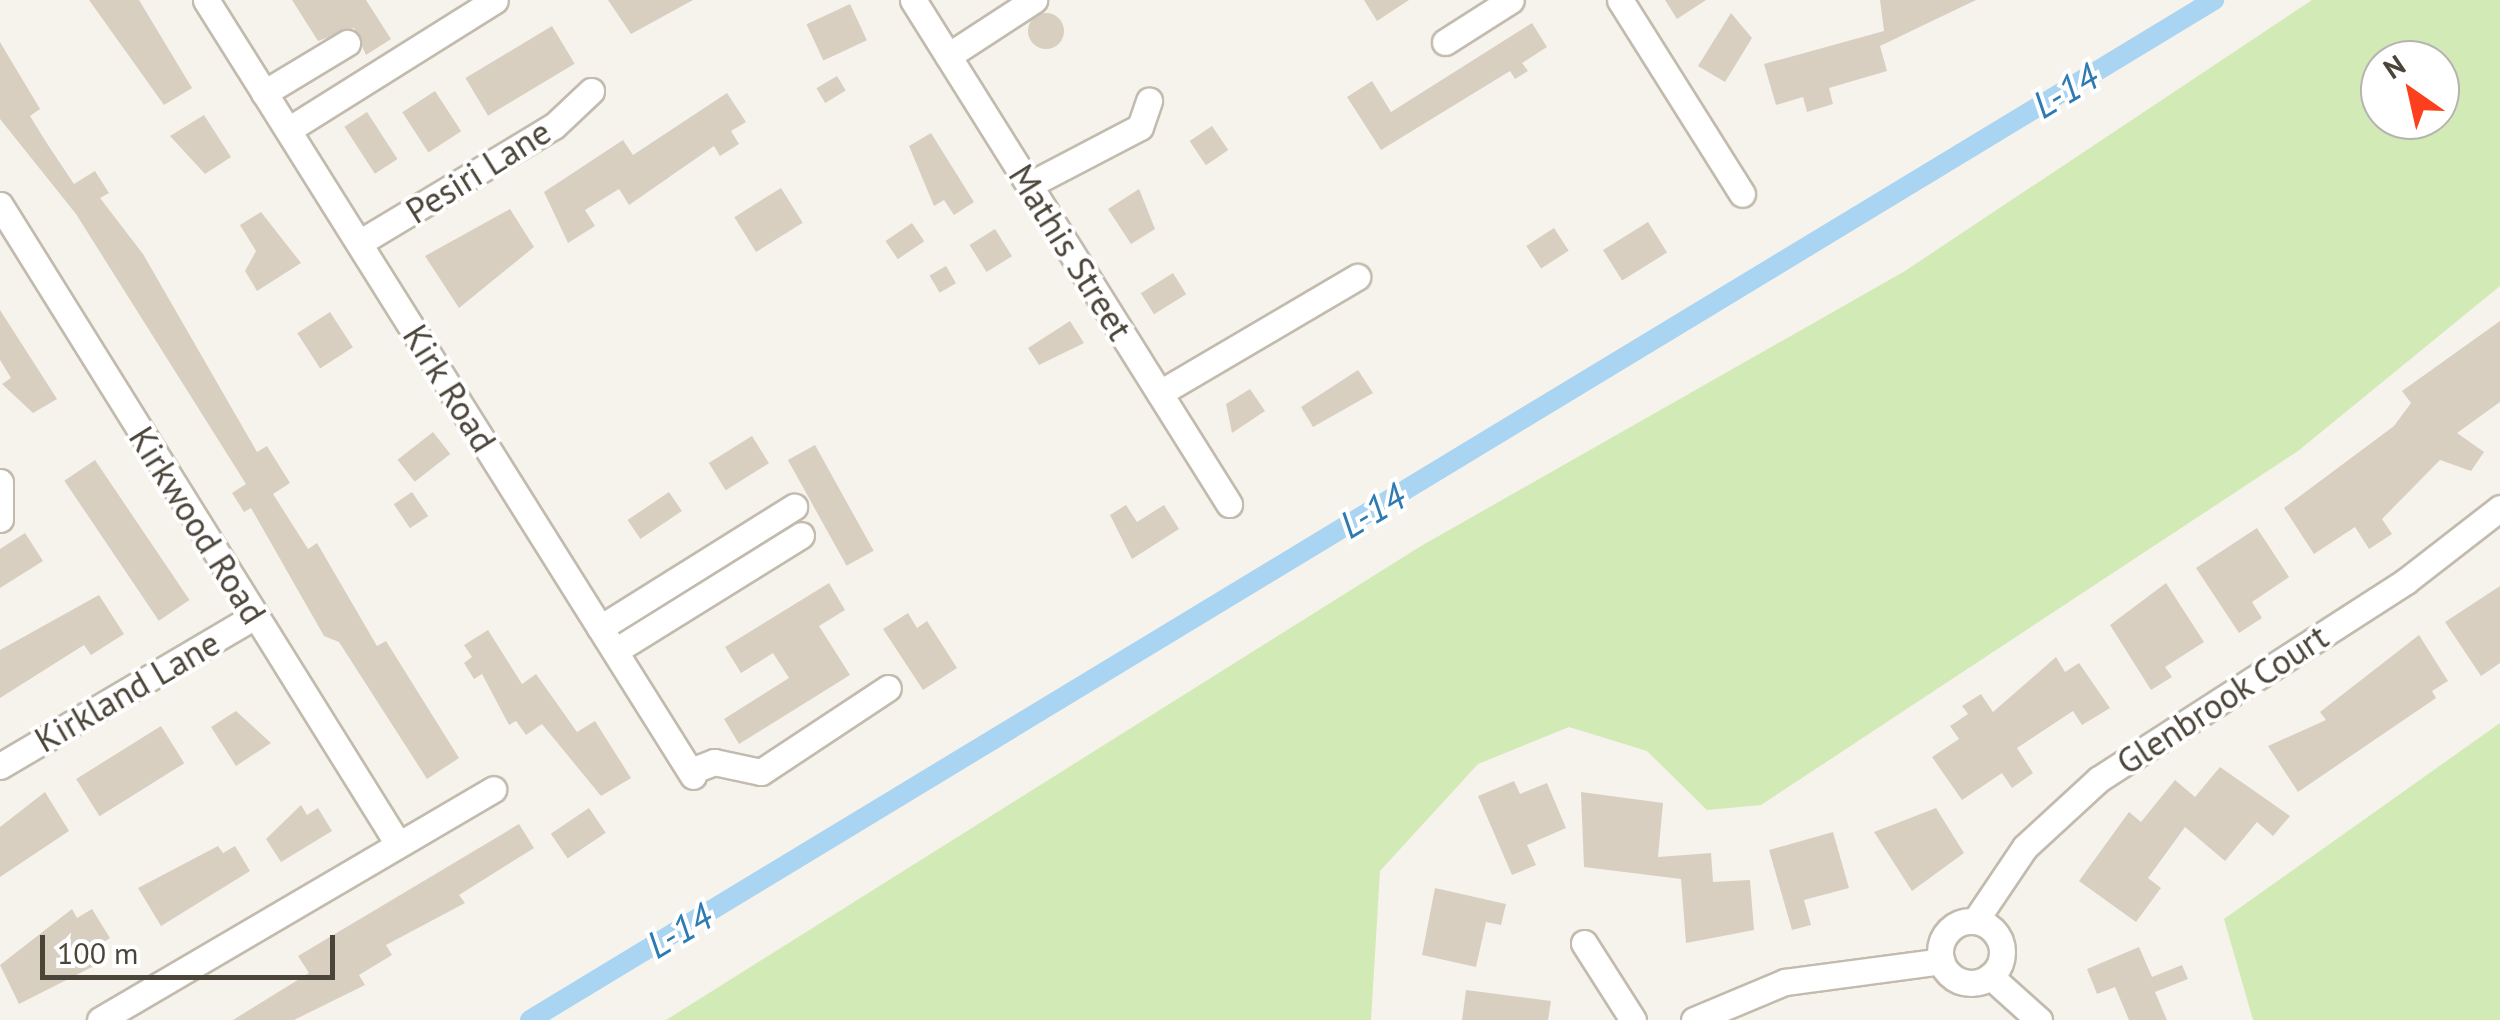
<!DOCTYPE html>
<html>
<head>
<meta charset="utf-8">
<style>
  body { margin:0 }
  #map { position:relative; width:2500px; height:1020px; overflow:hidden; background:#f6f3ec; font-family:"PT Sans",sans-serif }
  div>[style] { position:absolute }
  .green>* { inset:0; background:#d2eab5 }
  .canal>* { height:20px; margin:-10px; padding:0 10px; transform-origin:10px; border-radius:10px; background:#a9d4f2 }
  .building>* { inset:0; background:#d8cfc1; transform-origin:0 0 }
  .round { border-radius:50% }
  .roads { filter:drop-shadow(2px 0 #c2bbae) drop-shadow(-2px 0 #c2bbae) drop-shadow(0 2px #c2bbae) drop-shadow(0 -2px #c2bbae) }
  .minor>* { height:25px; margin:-12.5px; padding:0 12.5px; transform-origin:12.5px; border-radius:12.5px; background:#fff }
  .minor>.ring { margin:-12.5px; padding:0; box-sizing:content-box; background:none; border:25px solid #fff; border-radius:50% }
  span { translate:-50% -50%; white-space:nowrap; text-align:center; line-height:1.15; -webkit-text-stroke:8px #fff; paint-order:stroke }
  .street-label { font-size:35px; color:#4b4439 }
  .water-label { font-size:38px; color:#2e7ab2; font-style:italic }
  .north { position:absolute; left:2360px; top:40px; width:100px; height:100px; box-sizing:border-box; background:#fff; border:2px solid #b7b4b0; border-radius:50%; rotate:326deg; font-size:28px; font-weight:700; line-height:40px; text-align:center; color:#4b4439 }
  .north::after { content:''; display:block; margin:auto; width:35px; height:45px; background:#fc3f1d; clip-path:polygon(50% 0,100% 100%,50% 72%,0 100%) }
  .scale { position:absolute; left:40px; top:935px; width:295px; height:45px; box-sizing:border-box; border:5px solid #4b4439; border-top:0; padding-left:12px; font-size:30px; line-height:35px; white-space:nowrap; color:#4b4439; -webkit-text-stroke:8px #fff; paint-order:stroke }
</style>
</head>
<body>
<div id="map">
  <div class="green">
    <i style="clip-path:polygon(evenodd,2312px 0,2500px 0,2500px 286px,2298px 451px,1761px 805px,1707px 810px,1647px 751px,1569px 727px,1478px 764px,1380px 871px,1371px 1020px,666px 1020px,1421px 546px,1905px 271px,2312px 0,2440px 60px,2440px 120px,2380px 120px,2380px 60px,2440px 60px)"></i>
    <i style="clip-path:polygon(2500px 723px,2500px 1020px,2253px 1020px,2224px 919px)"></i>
  </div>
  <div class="canal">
    <i style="left:530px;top:1020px;width:1969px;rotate:-31.2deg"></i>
  </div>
  <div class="building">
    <i style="clip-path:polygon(89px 0,139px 0,192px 88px,164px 105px)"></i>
    <i style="clip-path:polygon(292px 0,366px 0,391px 39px,366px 55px,354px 28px,318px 41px)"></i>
    <i style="clip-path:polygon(608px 0,693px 0,631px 34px)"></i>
    <i style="clip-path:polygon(1364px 0,1409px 0,1377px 21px)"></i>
    <i style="clip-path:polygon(1665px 0,1706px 0,1677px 19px)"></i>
    <i style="clip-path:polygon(1880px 0,1976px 0,1880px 46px,1887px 71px,1829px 88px,1833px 104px,1807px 112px,1803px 97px,1776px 105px,1764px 64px,1884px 31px)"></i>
    <i style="left:850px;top:4px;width:40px;height:48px;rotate:65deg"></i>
    <i class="round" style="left:1028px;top:13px;width:36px;height:36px"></i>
    <i style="clip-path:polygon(1731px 13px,1752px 38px,1725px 82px,1698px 66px)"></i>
    <i style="clip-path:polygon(1532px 23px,1547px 47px,1522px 63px,1528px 71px,1515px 79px,1510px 71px,1381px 150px,1347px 97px,1372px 81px,1391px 112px)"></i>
    <i style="left:552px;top:26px;width:44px;height:101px;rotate:59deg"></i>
    <i style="clip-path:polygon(0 42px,40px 109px,30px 116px,46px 142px,74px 184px,95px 171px,109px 193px,100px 198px,143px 254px,257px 452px,267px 446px,290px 483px,273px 494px,308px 549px,317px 543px,377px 646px,386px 641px,459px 758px,427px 779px,339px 642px,324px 636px,251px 508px,244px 512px,232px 493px,246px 484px,76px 214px,0 119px)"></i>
    <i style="left:837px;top:76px;width:17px;height:24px;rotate:59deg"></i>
    <i style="left:435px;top:91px;width:48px;height:39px;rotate:57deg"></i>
    <i style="clip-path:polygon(727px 93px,746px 122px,731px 131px,739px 144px,720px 156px,714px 146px,629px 205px,619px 189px,585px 210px,595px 226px,568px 243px,544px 192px,623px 140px,633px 155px)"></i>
    <i style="left:367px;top:112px;width:56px;height:27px;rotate:57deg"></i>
    <i style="clip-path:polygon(204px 115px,231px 157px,205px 174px,170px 136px)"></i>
    <i style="left:1212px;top:126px;width:29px;height:27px;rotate:56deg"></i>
    <i style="clip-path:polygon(931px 133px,974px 202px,954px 215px,944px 200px,934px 206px,909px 146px)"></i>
    <i style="left:781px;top:188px;width:41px;height:55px;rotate:58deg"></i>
    <i style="clip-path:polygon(1139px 189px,1155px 229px,1131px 244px,1108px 209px)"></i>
    <i style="clip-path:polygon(510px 209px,534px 247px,459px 308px,425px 256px)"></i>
    <i style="clip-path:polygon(261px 212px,301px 263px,257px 291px,245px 271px,256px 251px,240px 225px)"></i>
    <i style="left:1648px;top:222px;width:36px;height:53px;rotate:58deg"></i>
    <i style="left:912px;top:223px;width:22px;height:32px;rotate:56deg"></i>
    <i style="left:1554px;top:228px;width:27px;height:33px;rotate:57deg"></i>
    <i style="left:995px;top:229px;width:32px;height:30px;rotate:58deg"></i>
    <i style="left:946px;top:266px;width:20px;height:19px;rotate:60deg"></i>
    <i style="left:1173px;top:273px;width:25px;height:38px;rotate:58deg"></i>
    <i style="clip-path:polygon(0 310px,57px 399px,33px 413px,2px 384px,11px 378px,0 360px)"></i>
    <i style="left:330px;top:312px;width:42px;height:39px;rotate:57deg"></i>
    <i style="clip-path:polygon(1070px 321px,1084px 343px,1039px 365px,1028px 348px)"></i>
    <i style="clip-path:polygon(2500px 321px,2500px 402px,2457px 433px,2484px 452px,2471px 471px,2440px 460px,2382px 519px,2392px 534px,2369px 549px,2355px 527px,2314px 554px,2284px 508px,2394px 426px,2411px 403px,2402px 391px)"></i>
    <i style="clip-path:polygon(1358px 370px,1373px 393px,1313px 427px,1301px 407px)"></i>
    <i style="clip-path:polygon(1250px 389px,1265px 411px,1232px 433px,1226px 404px)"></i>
    <i style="left:433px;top:432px;width:28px;height:45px;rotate:52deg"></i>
    <i style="left:752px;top:436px;width:32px;height:51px;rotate:58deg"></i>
    <i style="left:815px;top:445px;width:121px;height:31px;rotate:61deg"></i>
    <i style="left:95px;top:460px;width:169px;height:37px;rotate:56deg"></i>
    <i style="left:412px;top:492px;width:29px;height:22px;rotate:56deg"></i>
    <i style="left:669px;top:492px;width:23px;height:50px;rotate:56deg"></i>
    <i style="clip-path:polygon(1126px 505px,1137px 522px,1164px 505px,1179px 529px,1132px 559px,1110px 515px)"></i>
    <i style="clip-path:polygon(2257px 528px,2289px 577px,2252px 602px,2262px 618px,2239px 633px,2196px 568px)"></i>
    <i style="clip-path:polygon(25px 533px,43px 561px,0 588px,0 549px)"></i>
    <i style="clip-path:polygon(829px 583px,845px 610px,819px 626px,850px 675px,739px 744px,724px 719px,789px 678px,773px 653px,741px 673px,725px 647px)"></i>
    <i style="clip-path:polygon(2166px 583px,2204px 642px,2165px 667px,2172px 677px,2151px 690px,2110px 625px)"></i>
    <i style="clip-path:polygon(2500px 586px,2500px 663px,2481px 676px,2445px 622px)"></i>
    <i style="clip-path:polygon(99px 595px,124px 634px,91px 655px,84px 645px,0 698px,0 650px)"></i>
    <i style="clip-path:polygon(908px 613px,917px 628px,927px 621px,957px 668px,923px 690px,883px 629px)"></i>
    <i style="clip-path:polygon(488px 630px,522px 684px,536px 674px,577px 732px,595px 721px,631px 778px,601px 796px,542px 724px,526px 735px,516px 721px,509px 725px,482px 674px,474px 679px,464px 663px,472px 657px,464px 645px)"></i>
    <i style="clip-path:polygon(2419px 635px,2448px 681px,2432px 691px,2436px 698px,2298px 792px,2268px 746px,2326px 720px,2320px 712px)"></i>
    <i style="clip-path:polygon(2056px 657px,2065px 672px,2079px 663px,2110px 708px,2082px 725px,2073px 711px,2017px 748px,2033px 773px,2012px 788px,2002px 773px,1962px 800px,1932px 757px,1959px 739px,1950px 726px,1968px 714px,1962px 706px,1981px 694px,1993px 712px)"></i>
    <i style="clip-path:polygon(236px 711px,271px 743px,236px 766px,211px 727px)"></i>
    <i style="left:161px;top:726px;width:44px;height:100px;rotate:58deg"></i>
    <i style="clip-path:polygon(2220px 767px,2290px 816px,2273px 836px,2257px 822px,2225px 861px,2185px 827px,2148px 878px,2161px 888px,2136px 922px,2079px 881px,2129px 812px,2141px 822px,2175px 780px,2195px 797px)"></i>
    <i style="clip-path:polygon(1514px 781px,1520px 794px,1547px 783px,1566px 828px,1527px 845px,1536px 865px,1512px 875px,1478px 796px)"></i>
    <i style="clip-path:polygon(45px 792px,69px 831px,0 877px,0 827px)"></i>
    <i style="clip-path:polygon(1581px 792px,1663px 803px,1658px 857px,1711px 853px,1713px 882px,1750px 880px,1754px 930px,1686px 943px,1681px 879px,1584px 867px)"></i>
    <i style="clip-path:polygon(301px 805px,307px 815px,318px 808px,332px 831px,281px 862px,266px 839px)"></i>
    <i style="left:589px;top:808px;width:30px;height:46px;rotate:56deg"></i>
    <i style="clip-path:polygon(1936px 808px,1964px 853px,1912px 891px,1874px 832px)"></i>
    <i style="clip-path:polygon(519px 824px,534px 848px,459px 895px,465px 903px,386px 945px,392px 955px,359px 975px,365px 985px,294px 1020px,233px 1020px,309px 973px,298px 956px)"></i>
    <i style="clip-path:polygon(1833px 832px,1849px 888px,1804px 900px,1811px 925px,1792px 930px,1769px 850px)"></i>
    <i style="clip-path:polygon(218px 846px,223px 853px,235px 846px,250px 871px,161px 926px,138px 888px)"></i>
    <i style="clip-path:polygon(1435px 888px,1506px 904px,1501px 925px,1486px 922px,1476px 967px,1422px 955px)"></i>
    <i style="clip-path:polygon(72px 909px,77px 918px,92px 909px,110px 938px,90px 951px,98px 964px,19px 1004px,0 965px)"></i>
    <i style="clip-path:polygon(2139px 947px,2152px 977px,2182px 965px,2188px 979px,2155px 992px,2167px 1020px,2129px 1020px,2115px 987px,2097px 994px,2087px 969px)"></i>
    <i style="clip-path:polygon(1466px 990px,1551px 1001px,1548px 1020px,1462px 1020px)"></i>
  </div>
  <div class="roads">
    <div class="minor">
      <i style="left:206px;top:0;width:916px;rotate:57.89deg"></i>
      <i style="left:913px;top:0;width:595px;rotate:57.91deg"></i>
      <i style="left:1620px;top:0;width:229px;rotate:57.8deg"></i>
      <i style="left:1445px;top:42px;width:78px;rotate:-32.5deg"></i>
      <i style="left:948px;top:56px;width:103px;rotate:-33.1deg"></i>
      <i style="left:264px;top:93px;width:97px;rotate:-31.1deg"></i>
      <i style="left:288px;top:130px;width:244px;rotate:-32.1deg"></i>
      <i style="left:1029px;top:185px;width:125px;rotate:-27.6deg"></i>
      <i style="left:1140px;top:127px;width:28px;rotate:-71deg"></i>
      <i style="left:0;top:205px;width:753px;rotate:58.08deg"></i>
      <i style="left:359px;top:243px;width:227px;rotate:-31deg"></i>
      <i style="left:554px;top:126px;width:51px;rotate:-43.4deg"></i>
      <i style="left:1160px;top:393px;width:229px;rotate:-30.5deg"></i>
      <i style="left:0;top:482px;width:37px;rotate:90deg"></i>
      <i style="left:600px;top:628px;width:229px;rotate:-32deg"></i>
      <i style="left:615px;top:651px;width:219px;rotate:-31.9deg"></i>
      <i style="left:0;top:766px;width:296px;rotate:-30.5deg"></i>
      <i style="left:691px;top:771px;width:25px;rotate:-21deg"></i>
      <i style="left:714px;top:762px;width:48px;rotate:12deg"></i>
      <i style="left:761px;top:772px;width:152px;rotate:-33.5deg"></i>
      <i style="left:1975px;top:921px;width:89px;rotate:-56deg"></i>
      <i style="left:2025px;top:847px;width:100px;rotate:-42.6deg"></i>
      <i style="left:2099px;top:779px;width:365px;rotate:-32.8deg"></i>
      <i style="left:2406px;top:581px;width:119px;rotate:-37.8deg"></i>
      <i class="ring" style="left:1940px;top:921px;width:37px;height:37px"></i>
      <i style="left:1584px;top:943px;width:91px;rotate:57.5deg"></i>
      <i style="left:1990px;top:976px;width:66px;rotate:41.9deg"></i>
      <i style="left:100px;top:1020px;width:456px;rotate:-30.4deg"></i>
      <i style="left:1694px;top:1020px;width:99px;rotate:-22.7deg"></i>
      <i style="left:1785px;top:982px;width:158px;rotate:-7.6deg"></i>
    </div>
  </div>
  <div class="street-label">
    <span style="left:478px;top:171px;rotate:-32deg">Pesiri Lane</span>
    <span style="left:1071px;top:252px;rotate:58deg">Mathis Street</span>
    <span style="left:450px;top:388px;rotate:58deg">Kirk Road</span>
    <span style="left:198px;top:525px;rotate:58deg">Kirkwood Road</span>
    <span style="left:127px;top:691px;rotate:-30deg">Kirkland Lane</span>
    <span style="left:2222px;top:699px;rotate:-33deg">Glenbrook Court</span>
  </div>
  <div class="water-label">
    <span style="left:2065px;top:90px;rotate:-31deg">L-14</span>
    <span style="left:1372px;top:510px;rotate:-31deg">L-14</span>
    <span style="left:679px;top:930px;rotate:-31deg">L-14</span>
  </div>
  <div class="north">N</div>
  <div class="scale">100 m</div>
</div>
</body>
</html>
